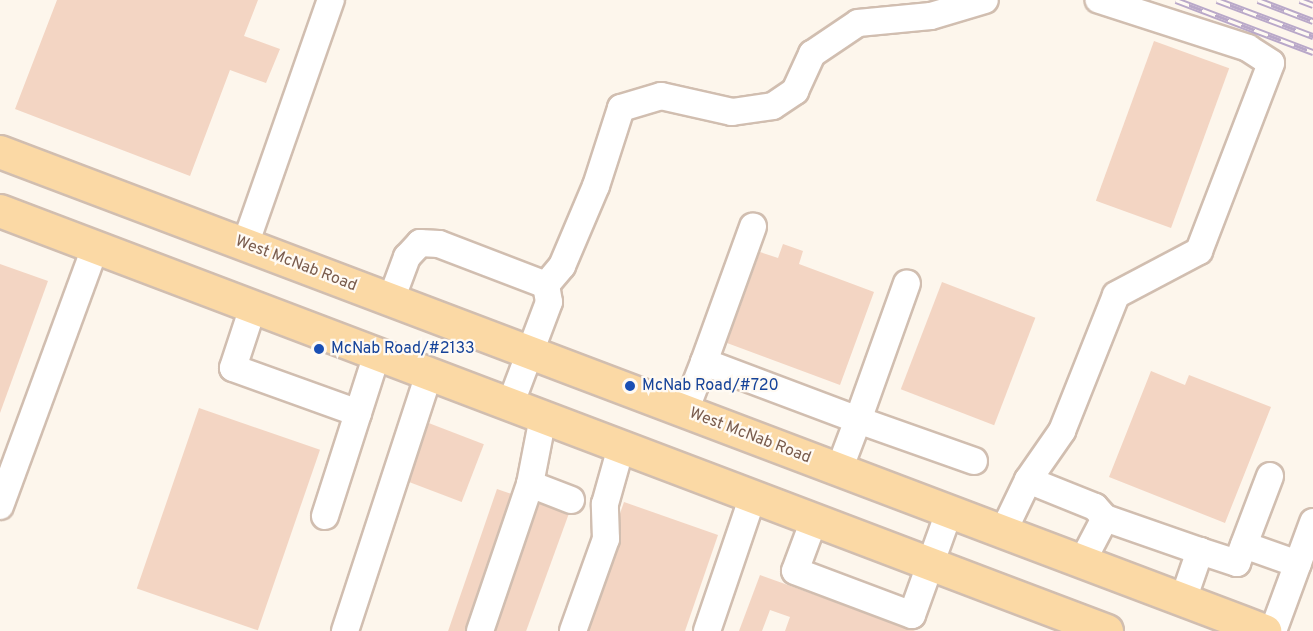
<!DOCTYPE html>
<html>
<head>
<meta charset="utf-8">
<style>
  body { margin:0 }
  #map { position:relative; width:1313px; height:631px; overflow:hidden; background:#fdf6ec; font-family:Overpass,sans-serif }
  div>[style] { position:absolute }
  .building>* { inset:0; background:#f3d5c3; transform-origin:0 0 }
  .roads { filter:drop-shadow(2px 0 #d1beb0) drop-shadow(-2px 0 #d1beb0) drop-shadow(0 2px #d1beb0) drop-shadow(0 -2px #d1beb0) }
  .minor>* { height:26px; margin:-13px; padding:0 13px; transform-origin:13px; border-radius:13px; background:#fff }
  .major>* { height:32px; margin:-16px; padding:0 16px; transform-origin:16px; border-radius:16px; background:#fbd9a5 }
  .rail>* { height:7px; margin-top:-3.5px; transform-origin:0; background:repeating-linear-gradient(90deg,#fffaf3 0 14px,#b9a8c9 0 28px); box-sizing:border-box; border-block:2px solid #b9a8c9 }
  .dots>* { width:16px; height:16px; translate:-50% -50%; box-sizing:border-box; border:3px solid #fffaf3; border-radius:50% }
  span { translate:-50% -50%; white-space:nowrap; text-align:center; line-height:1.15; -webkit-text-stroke:4.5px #fffaf3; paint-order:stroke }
  .street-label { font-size:16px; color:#7a5c4d }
  .transit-label { font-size:16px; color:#164399 }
  .left { translate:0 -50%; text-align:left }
</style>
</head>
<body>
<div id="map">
  <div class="building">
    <i style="clip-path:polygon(57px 0,258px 0,244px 36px,280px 49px,266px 83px,230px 70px,190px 176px,15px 109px)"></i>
    <i style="left:1154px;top:41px;width:80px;height:170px;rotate:20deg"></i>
    <i style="clip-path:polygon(783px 244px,803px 251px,799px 264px,874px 292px,840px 385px,727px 343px,760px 252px,778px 258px)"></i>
    <i style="clip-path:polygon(0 264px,48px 281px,0 413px)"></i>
    <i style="left:942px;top:282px;width:100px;height:115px;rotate:21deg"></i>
    <i style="clip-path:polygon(1151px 371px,1185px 385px,1189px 375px,1271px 407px,1225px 523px,1109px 477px)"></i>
    <i style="left:199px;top:408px;width:128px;height:191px;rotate:19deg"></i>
    <i style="left:426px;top:422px;width:62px;height:62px;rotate:21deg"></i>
    <i style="left:497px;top:489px;width:21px;height:151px;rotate:19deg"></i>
    <i style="left:538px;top:502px;width:33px;height:137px;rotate:20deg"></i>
    <i style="clip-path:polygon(624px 502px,718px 535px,685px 631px,579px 631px)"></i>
    <i style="clip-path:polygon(760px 575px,916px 631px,785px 631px,790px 617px,770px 610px,762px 631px,739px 631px)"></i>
  </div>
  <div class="roads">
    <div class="minor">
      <i style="left:245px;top:245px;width:260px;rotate:-70.7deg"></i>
      <i style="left:546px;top:285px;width:25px;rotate:-50deg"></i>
      <i style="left:562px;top:266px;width:87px;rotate:-67deg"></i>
      <i style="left:596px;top:186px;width:82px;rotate:-72.2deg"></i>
      <i style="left:621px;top:108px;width:42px;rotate:-16.7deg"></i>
      <i style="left:661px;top:96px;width:73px;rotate:12.7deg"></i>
      <i style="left:732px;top:112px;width:41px;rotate:-8.3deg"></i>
      <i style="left:773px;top:106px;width:27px;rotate:-34deg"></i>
      <i style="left:795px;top:91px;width:41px;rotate:-65.3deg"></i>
      <i style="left:812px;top:54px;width:55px;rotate:-34deg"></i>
      <i style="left:858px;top:23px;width:73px;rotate:-5.5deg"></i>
      <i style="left:931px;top:16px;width:56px;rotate:-16.5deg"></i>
      <i style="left:391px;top:300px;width:46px;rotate:-69.6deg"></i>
      <i style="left:407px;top:257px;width:19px;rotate:-47deg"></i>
      <i style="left:420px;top:243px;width:19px;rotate:3deg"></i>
      <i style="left:439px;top:244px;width:115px;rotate:21deg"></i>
      <i style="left:546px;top:285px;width:17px;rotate:80deg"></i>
      <i style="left:549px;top:302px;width:110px;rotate:110.7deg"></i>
      <i style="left:253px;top:307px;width:64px;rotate:108.2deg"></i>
      <i style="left:233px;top:368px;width:133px;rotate:19.8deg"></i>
      <i style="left:704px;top:362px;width:144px;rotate:-70.1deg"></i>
      <i style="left:685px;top:411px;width:53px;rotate:-68.8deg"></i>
      <i style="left:704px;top:362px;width:165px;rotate:20.6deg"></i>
      <i style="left:858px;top:420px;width:145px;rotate:-70.3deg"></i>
      <i style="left:839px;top:470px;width:53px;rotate:-69.2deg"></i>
      <i style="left:858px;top:420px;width:123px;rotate:19.5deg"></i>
      <i style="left:1028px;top:480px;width:72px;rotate:21.9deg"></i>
      <i style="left:1095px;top:507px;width:15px;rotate:48deg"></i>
      <i style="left:530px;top:484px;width:44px;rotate:21.3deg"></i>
      <i style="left:0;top:506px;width:275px;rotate:-69.8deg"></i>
      <i style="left:325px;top:516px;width:170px;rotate:-72.2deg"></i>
      <i style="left:814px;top:520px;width:54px;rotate:110.4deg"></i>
      <i style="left:795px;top:571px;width:125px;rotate:20.6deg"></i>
      <i style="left:912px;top:615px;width:109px;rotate:-70.2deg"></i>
      <i style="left:1003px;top:532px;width:58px;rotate:-64.3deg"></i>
      <i style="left:1028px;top:480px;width:60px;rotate:-55.2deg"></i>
      <i style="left:1062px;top:431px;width:146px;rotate:-68.3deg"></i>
      <i style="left:1116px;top:295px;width:94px;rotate:-27.9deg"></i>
      <i style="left:1199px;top:251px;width:201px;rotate:-69deg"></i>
      <i style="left:1271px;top:63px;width:27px;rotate:-147deg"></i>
      <i style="left:1248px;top:48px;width:157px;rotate:-162.1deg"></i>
      <i style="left:1244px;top:545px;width:57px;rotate:19.4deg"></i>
      <i style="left:1082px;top:562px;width:50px;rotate:-62.4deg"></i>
      <i style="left:1105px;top:518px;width:101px;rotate:19.2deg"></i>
      <i style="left:1183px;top:600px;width:52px;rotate:-70.9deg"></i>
      <i style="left:1200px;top:551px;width:39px;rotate:18deg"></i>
      <i style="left:1237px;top:563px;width:93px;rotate:-69.2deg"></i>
      <i style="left:345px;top:631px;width:270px;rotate:-71.9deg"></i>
      <i style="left:480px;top:631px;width:155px;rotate:-71.2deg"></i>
      <i style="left:530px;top:484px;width:68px;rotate:-79deg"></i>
      <i style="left:573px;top:631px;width:98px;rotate:-70.3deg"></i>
      <i style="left:606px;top:539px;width:35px;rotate:-92deg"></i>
      <i style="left:605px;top:504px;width:59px;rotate:-74.3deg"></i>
      <i style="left:707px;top:631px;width:143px;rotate:-71.2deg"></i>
      <i style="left:1273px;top:631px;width:116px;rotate:-69.8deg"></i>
    </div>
    <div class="major">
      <i style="left:0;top:152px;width:1353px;rotate:20.74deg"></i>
      <i style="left:0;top:211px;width:1184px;rotate:20.78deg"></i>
    </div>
  </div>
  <div class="rail">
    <i style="left:1176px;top:0;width:147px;rotate:20.8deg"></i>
    <i style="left:1217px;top:0;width:103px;rotate:20.6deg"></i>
    <i style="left:1258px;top:0;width:59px;rotate:20.9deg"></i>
    <i style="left:1300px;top:0;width:14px;rotate:21deg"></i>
  </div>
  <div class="dots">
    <i style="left:319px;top:349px;background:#1a4fb4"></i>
    <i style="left:630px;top:386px;background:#1a4fb4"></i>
  </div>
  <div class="street-label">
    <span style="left:296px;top:264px;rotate:21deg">West McNab Road</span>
    <span style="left:750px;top:436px;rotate:21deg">West McNab Road</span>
  </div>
  <div class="transit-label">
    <span class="left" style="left:331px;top:349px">McNab Road/#2133</span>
    <span class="left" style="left:642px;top:386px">McNab Road/#720</span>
  </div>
</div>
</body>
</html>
